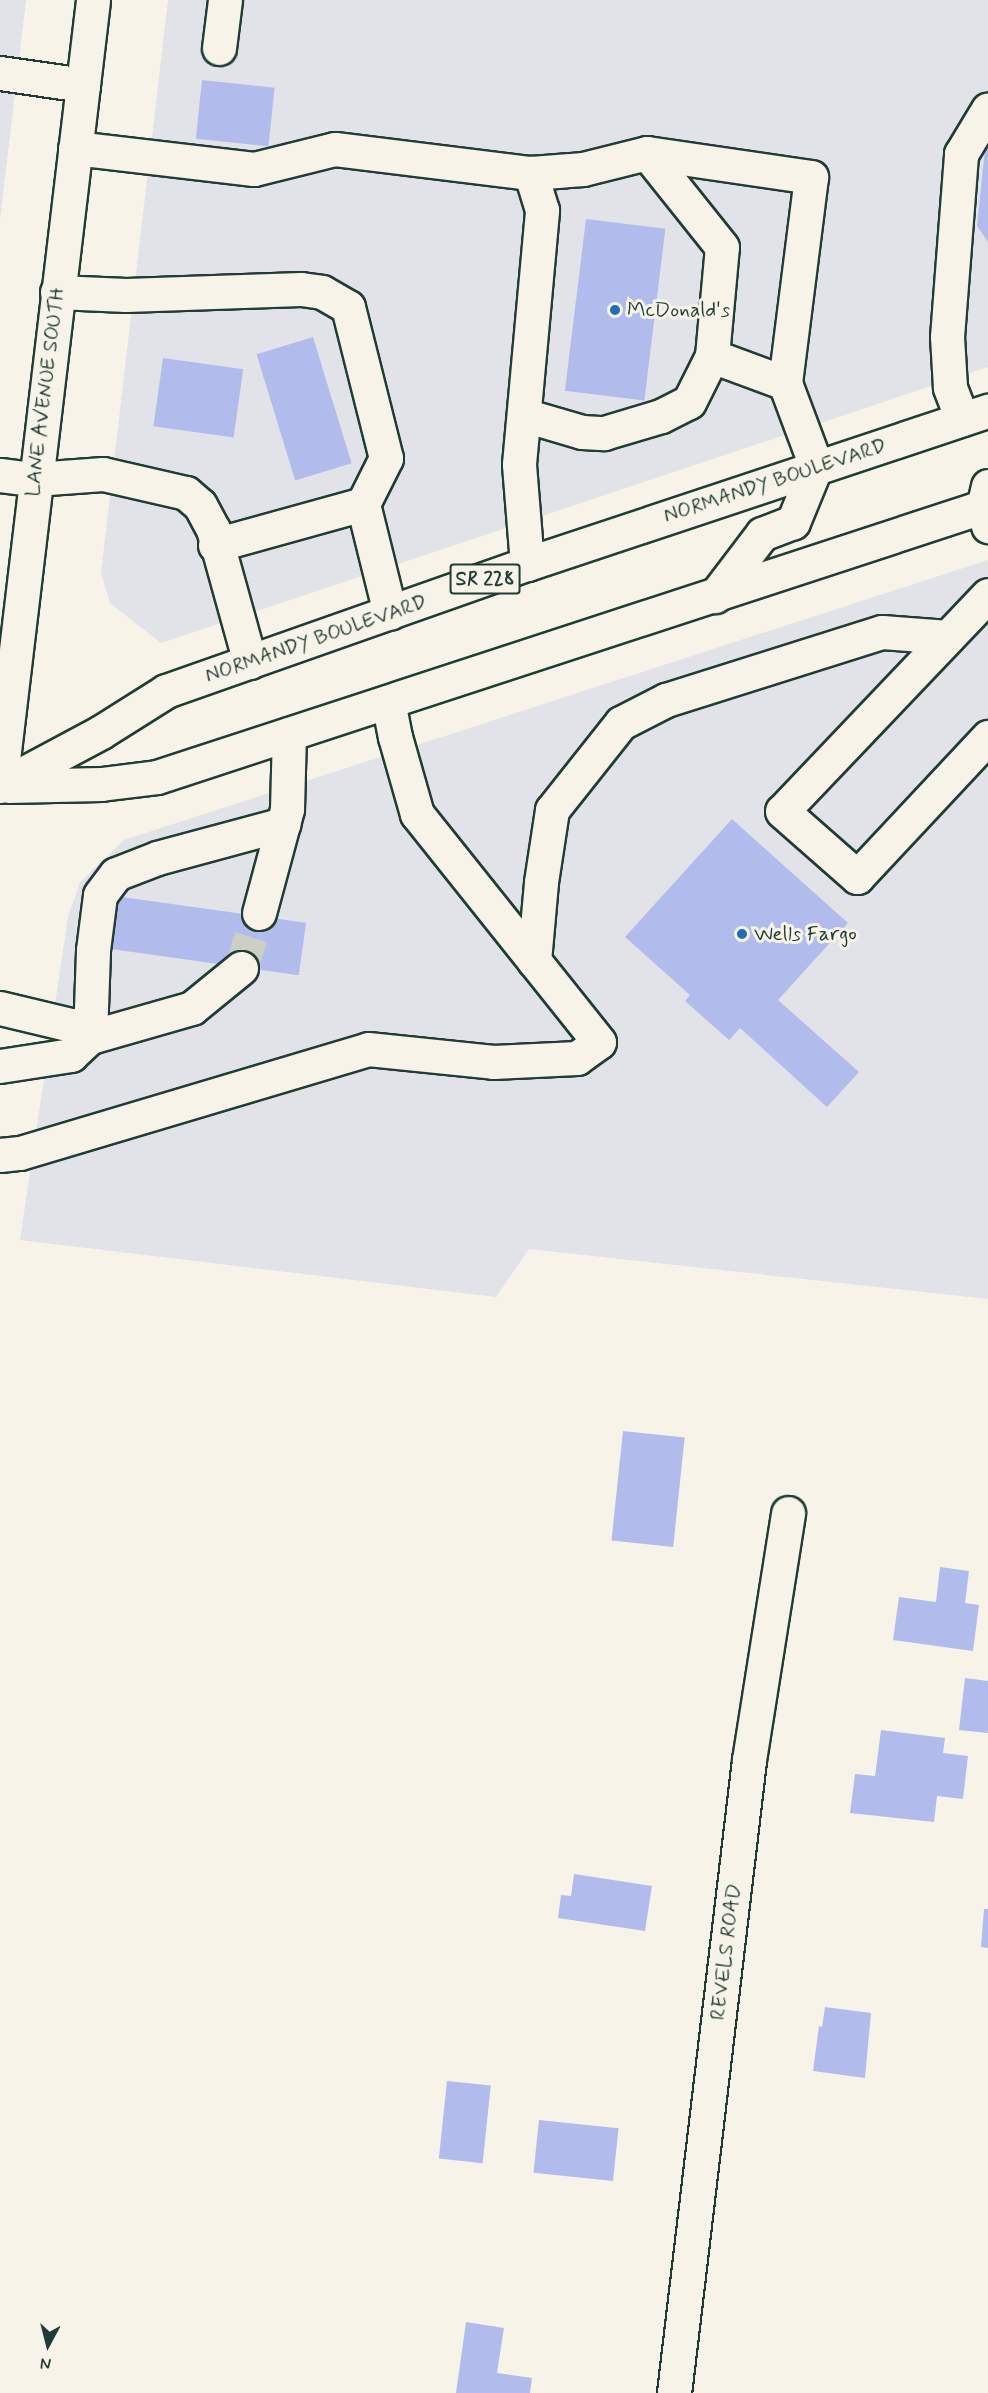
<!DOCTYPE html>
<html>
<head>
<meta charset="utf-8">
<style>
  body { margin:0 }
  #map { position:relative; width:988px; height:2393px; overflow:hidden; background:#f7f3e8; font-family:Mynerve,sans-serif }
  div>[style] { position:absolute }
  .built>* { inset:0; background:#e2e2e9 }
  .building>* { inset:0; background:#b2bcec; transform-origin:0 0 }
  .minor-tunnel>* { height:33px; margin-top:-16.5px; transform-origin:0; background:repeating-linear-gradient(90deg,#cccfc4 0 33px,transparent 0 49px) }
  .roads { filter:drop-shadow(2px 0 #1f3d34) drop-shadow(-2px 0 #1f3d34) drop-shadow(0 2px #1f3d34) drop-shadow(0 -2px #1f3d34) }
  .minor>* { height:33px; margin:-16.5px; padding:0 16.5px; transform-origin:16.5px; border-radius:16.5px; background:#f7f3e8 }
  .major>* { height:33px; margin:-16.5px; padding:0 16.5px; transform-origin:16.5px; border-radius:16.5px; background:#f7f3e8 }
  .dots>* { width:16px; height:16px; translate:-50% -50%; box-sizing:border-box; border:3px solid #f7f3e8; border-radius:50% }
  span { translate:-50% -50%; white-space:nowrap; text-align:center; line-height:1.15; -webkit-text-stroke:6px #f7f3e8; paint-order:stroke }
  .shield-label span { padding:2px 4px; background:#f7f3e8; border:2px solid; border-radius:4px; -webkit-text-stroke-width:0 }
  .shield-label { font-size:20px; color:#1f3d34; font-weight:700 }
  .poi-label { font-size:21px; color:#1f3d34 }
  .left { translate:0 -50%; text-align:left }
  .street-label { font-size:21px; color:#1f3d34 }
  .north { position:absolute; left:18px; top:2315px; width:60px; height:60px; -webkit-text-stroke:4px #f7f3e8; paint-order:stroke; rotate:187deg; font-size:16px; font-weight:700; line-height:24px; text-align:center; color:#1f3d34 }
  .north::after { content:''; display:block; margin:auto; width:21px; height:27px; background:#1f3d34; clip-path:polygon(50% 0,100% 100%,50% 72%,0 100%) }
</style>
</head>
<body>
<div id="map">
  <div class="built">
    <i style="clip-path:polygon(0 0,26px 0,0 220px)"></i>
    <i style="clip-path:polygon(168px 0,988px 0,988px 367px,161px 643px,110px 603px,101px 573px)"></i>
    <i style="clip-path:polygon(988px 560px,988px 1299px,529px 1249px,496px 1297px,20px 1240px,68px 917px,80px 882px,124px 840px)"></i>
  </div>
  <div class="building">
    <i style="left:202px;top:80px;width:73px;height:59px;rotate:6deg"></i>
    <i style="clip-path:polygon(988px 146px,988px 242px,977px 226px,985px 149px)"></i>
    <i style="left:586px;top:219px;width:80px;height:173px;rotate:7deg"></i>
    <i style="left:313px;top:337px;width:132px;height:59px;rotate:73deg"></i>
    <i style="left:163px;top:358px;width:81px;height:69px;rotate:8deg"></i>
    <i style="clip-path:polygon(732px 819px,848px 923px,778px 1000px,859px 1072px,827px 1107px,740px 1028px,729px 1040px,685px 1001px,690px 995px,625px 937px)"></i>
    <i style="left:115px;top:896px;width:193px;height:53px;rotate:8deg"></i>
    <i style="left:623px;top:1431px;width:62px;height:110px;rotate:6deg"></i>
    <i style="clip-path:polygon(940px 1567px,969px 1571px,965px 1603px,979px 1605px,973px 1651px,893px 1640px,899px 1597px,936px 1602px)"></i>
    <i style="clip-path:polygon(965px 1678px,988px 1681px,988px 1733px,959px 1730px)"></i>
    <i style="clip-path:polygon(881px 1730px,945px 1738px,943px 1753px,968px 1756px,963px 1799px,937px 1796px,934px 1822px,850px 1813px,855px 1774px,875px 1776px)"></i>
    <i style="clip-path:polygon(574px 1874px,652px 1886px,645px 1931px,558px 1918px,561px 1895px,571px 1896px)"></i>
    <i style="clip-path:polygon(984px 1909px,988px 1909px,988px 1948px,981px 1947px)"></i>
    <i style="clip-path:polygon(825px 2007px,871px 2013px,865px 2078px,813px 2071px,819px 2026px,822px 2027px)"></i>
    <i style="left:447px;top:2081px;width:44px;height:78px;rotate:6deg"></i>
    <i style="left:539px;top:2120px;width:80px;height:53px;rotate:6deg"></i>
    <i style="clip-path:polygon(466px 2322px,504px 2328px,497px 2373px,532px 2378px,530px 2393px,456px 2393px)"></i>
  </div>
  <div class="minor-tunnel">
    <i style="left:241px;top:968px;width:58px;rotate:-71.9deg"></i>
  </div>
  <div class="roads">
    <div class="minor">
      <i style="left:219px;top:48px;width:48px;rotate:-82.9deg"></i>
      <i style="left:0;top:73px;width:84px;rotate:8.2deg"></i>
      <i style="left:75px;top:148px;width:180px;rotate:6.7deg"></i>
      <i style="left:254px;top:169px;width:83px;rotate:-13.9deg"></i>
      <i style="left:335px;top:149px;width:197px;rotate:7deg"></i>
      <i style="left:531px;top:173px;width:52px;rotate:-4.4deg"></i>
      <i style="left:583px;top:169px;width:66px;rotate:-14deg"></i>
      <i style="left:647px;top:153px;width:166px;rotate:8.3deg"></i>
      <i style="left:811px;top:177px;width:208px;rotate:97.2deg"></i>
      <i style="left:785px;top:383px;width:89px;rotate:69.5deg"></i>
      <i style="left:816px;top:466px;width:61px;rotate:112.3deg"></i>
      <i style="left:793px;top:522px;width:33px;rotate:159deg"></i>
      <i style="left:762px;top:534px;width:78px;rotate:127.2deg"></i>
      <i style="left:57px;top:292px;width:69px;rotate:2.5deg"></i>
      <i style="left:126px;top:295px;width:175px;rotate:-2deg"></i>
      <i style="left:301px;top:289px;width:21px;rotate:8deg"></i>
      <i style="left:322px;top:292px;width:30px;rotate:30deg"></i>
      <i style="left:348px;top:307px;width:156px;rotate:75.9deg"></i>
      <i style="left:386px;top:458px;width:51px;rotate:116.6deg"></i>
      <i style="left:363px;top:504px;width:112px;rotate:76.1deg"></i>
      <i style="left:712px;top:356px;width:78px;rotate:20.3deg"></i>
      <i style="left:524px;top:415px;width:60px;rotate:16.3deg"></i>
      <i style="left:582px;top:432px;width:22px;rotate:3deg"></i>
      <i style="left:604px;top:433px;width:59px;rotate:-16.6deg"></i>
      <i style="left:661px;top:416px;width:31px;rotate:-27deg"></i>
      <i style="left:689px;top:402px;width:51px;rotate:-63.4deg"></i>
      <i style="left:712px;top:356px;width:109px;rotate:-84.8deg"></i>
      <i style="left:722px;top:247px;width:120px;rotate:-128.6deg"></i>
      <i style="left:962px;top:419px;width:34px;rotate:-111deg"></i>
      <i style="left:950px;top:387px;width:50px;rotate:-93.4deg"></i>
      <i style="left:947px;top:337px;width:184px;rotate:-85.6deg"></i>
      <i style="left:961px;top:154px;width:52px;rotate:-59deg"></i>
      <i style="left:0;top:475px;width:35px;rotate:7deg"></i>
      <i style="left:35px;top:479px;width:68px;rotate:-4.2deg"></i>
      <i style="left:103px;top:474px;width:85px;rotate:12.9deg"></i>
      <i style="left:186px;top:493px;width:18px;rotate:41deg"></i>
      <i style="left:200px;top:505px;width:27px;rotate:62deg"></i>
      <i style="left:213px;top:529px;width:138px;rotate:74.5deg"></i>
      <i style="left:988px;top:486px;width:22px;rotate:103deg"></i>
      <i style="left:983px;top:507px;width:20px;rotate:75deg"></i>
      <i style="left:215px;top:545px;width:154px;rotate:-15.5deg"></i>
      <i style="left:527px;top:564px;width:100px;rotate:-94.6deg"></i>
      <i style="left:519px;top:464px;width:255px;rotate:-84.8deg"></i>
      <i style="left:542px;top:210px;width:39px;rotate:-107deg"></i>
      <i style="left:988px;top:595px;width:298px;rotate:133.6deg"></i>
      <i style="left:782px;top:811px;width:100px;rotate:41.3deg"></i>
      <i style="left:857px;top:877px;width:192px;rotate:-46.9deg"></i>
      <i style="left:259px;top:913px;width:108px;rotate:-74.9deg"></i>
      <i style="left:287px;top:809px;width:75px;rotate:-88.5deg"></i>
      <i style="left:534px;top:961px;width:79px;rotate:-84.9deg"></i>
      <i style="left:541px;top:882px;width:73px;rotate:-81.3deg"></i>
      <i style="left:552px;top:810px;width:111px;rotate:-51.6deg"></i>
      <i style="left:621px;top:723px;width:51px;rotate:-27.1deg"></i>
      <i style="left:666px;top:700px;width:226px;rotate:-17.5deg"></i>
      <i style="left:882px;top:632px;width:66px;rotate:4.3deg"></i>
      <i style="left:241px;top:968px;width:63px;rotate:140.8deg"></i>
      <i style="left:192px;top:1008px;width:106px;rotate:164.1deg"></i>
      <i style="left:90px;top:1037px;width:87px;rotate:-88deg"></i>
      <i style="left:93px;top:950px;width:55px;rotate:-82.7deg"></i>
      <i style="left:100px;top:895px;width:26px;rotate:-53deg"></i>
      <i style="left:116px;top:874px;width:44px;rotate:-21.3deg"></i>
      <i style="left:157px;top:858px;width:131px;rotate:-15.1deg"></i>
      <i style="left:0;top:1008px;width:73px;rotate:13.5deg"></i>
      <i style="left:71px;top:1025px;width:22px;rotate:32deg"></i>
      <i style="left:90px;top:1037px;width:26px;rotate:137deg"></i>
      <i style="left:71px;top:1055px;width:72px;rotate:171.2deg"></i>
      <i style="left:0;top:1155px;width:20px;rotate:-6deg"></i>
      <i style="left:20px;top:1153px;width:363px;rotate:-16.6deg"></i>
      <i style="left:368px;top:1049px;width:126px;rotate:5.9deg"></i>
      <i style="left:493px;top:1062px;width:84px;rotate:-2.7deg"></i>
      <i style="left:577px;top:1058px;width:27px;rotate:-36deg"></i>
      <i style="left:599px;top:1042px;width:292px;rotate:-128.6deg"></i>
      <i style="left:417px;top:814px;width:80px;rotate:-105.9deg"></i>
      <i style="left:395px;top:737px;width:36px;rotate:-101deg"></i>
      <i style="left:674px;top:2393px;width:637px;rotate:-83.24deg"></i>
      <i style="left:749px;top:1760px;width:250px;rotate:-81deg"></i>
    </div>
    <div class="major">
      <i style="left:0;top:785px;width:790px;rotate:-83.24deg"></i>
      <i style="left:0;top:786px;width:115px;rotate:-28.1deg"></i>
      <i style="left:101px;top:732px;width:77px;rotate:-32.2deg"></i>
      <i style="left:166px;top:691px;width:383px;rotate:-19.4deg"></i>
      <i style="left:527px;top:564px;width:486px;rotate:-18.4deg"></i>
      <i style="left:8px;top:786px;width:93px;rotate:-1.2deg"></i>
      <i style="left:101px;top:784px;width:56px;rotate:-7.1deg"></i>
      <i style="left:157px;top:777px;width:874px;rotate:-18.12deg"></i>
    </div>
  </div>
  <div class="dots">
    <i style="left:615px;top:310px;background:#1f6fb2"></i>
    <i style="left:742px;top:934px;background:#1f6fb2"></i>
  </div>
  <div class="shield-label">
    <span style="left:485px;top:579px">SR 228</span>
  </div>
  <div class="poi-label">
    <span class="left" style="left:627px;top:310px">McDonald's</span>
    <span class="left" style="left:754px;top:934px">Wells Fargo</span>
  </div>
  <div class="street-label">
    <span style="left:45px;top:392px;rotate:-83deg">LANE AVENUE SOUTH</span>
    <span style="left:775px;top:481px;rotate:-18deg">NORMANDY BOULEVARD</span>
    <span style="left:316px;top:639px;rotate:-19deg">NORMANDY BOULEVARD</span>
    <span style="left:726px;top:1952px;rotate:-83deg">REVELS ROAD</span>
  </div>
  <div class="north">N</div>
</div>
</body>
</html>
